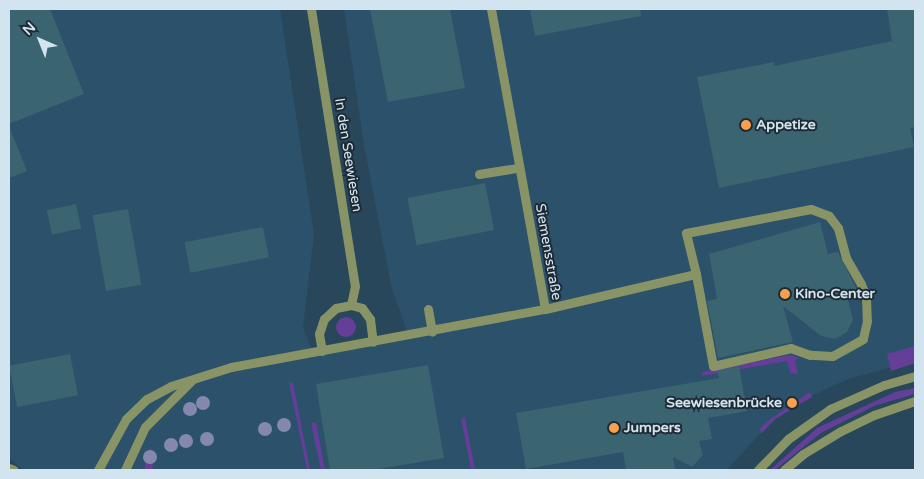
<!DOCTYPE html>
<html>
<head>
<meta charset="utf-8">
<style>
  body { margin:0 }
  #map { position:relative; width:924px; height:479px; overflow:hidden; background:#28475b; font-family:"Varela Round",sans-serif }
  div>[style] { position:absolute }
  .built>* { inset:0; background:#2b516b }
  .green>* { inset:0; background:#643e99; transform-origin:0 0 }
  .round { border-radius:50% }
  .building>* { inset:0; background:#3a6470; transform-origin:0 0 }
  .minor>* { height:9px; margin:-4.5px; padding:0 4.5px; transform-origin:4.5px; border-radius:4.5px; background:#889466 }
  .trees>* { width:14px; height:14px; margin:-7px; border-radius:50%; background:#8388ac }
  .dots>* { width:14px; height:14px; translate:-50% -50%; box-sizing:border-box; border:2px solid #1e2b35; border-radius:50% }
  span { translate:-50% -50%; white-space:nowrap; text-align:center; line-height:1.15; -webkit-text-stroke:4px #1e2b35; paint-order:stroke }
  .poi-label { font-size:14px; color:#d3e4f1; font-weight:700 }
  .left { translate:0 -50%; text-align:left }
  .right { translate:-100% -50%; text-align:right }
  .street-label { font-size:14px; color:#d3e4f1 }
  .frame { position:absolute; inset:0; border:10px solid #d3e4f1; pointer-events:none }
  .north { position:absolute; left:15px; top:15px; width:50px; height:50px; -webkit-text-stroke:4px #1e2b35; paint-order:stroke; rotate:316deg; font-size:14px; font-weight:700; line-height:20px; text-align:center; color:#d3e4f1 }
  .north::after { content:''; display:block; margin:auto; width:18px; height:22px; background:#d3e4f1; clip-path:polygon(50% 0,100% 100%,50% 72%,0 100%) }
</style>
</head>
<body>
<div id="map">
  <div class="built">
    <i style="clip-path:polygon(9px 9px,280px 9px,314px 234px,303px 328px,313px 352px,409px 336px,392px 290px,364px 145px,344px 9px,915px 9px,915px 361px,848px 379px,799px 402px,764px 429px,727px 470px,23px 470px,9px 458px)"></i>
  </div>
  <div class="green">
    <i class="round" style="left:336px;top:317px;width:20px;height:20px"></i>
    <i style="clip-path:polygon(915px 346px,915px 363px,891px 371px,887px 354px)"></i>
    <i style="clip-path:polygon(789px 355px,798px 357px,795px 361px,798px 374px,790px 373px,787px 361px,702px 376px,702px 372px)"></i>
    <i style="clip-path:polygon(289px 382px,293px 383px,310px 470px,307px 470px)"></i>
    <i style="clip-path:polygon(915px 388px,915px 394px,874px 406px,821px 433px,775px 470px,770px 470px,817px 428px,895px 392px)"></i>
    <i style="clip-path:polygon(810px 392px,812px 397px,775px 419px,761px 434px,760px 428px,773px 417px)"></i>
    <i style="left:465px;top:418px;width:53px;height:4px;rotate:79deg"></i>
    <i style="clip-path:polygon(316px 422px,325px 470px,321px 470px,311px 423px)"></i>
    <i style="clip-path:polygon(151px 446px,153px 470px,145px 470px,145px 460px)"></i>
  </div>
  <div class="building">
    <i style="clip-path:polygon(9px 9px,50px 9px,84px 94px,9px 124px)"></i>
    <i style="clip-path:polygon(370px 9px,450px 9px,465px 88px,388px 102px)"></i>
    <i style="clip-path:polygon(530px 9px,640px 9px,641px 16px,535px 36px)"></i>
    <i style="clip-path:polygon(887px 9px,915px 9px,915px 127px,910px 128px,914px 147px,719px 188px,697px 77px,774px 62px,774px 66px,892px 41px)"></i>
    <i style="clip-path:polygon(9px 126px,27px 171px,9px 178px)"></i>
    <i style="left:485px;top:183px;width:48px;height:79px;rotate:79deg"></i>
    <i style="left:76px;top:204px;width:25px;height:30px;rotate:78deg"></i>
    <i style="left:128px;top:209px;width:77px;height:36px;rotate:80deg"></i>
    <i style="clip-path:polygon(820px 222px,828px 254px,838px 252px,857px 290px,848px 300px,853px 320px,847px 332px,835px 339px,821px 336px,783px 306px,793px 342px,718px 358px,707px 301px,717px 299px,709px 254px)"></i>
    <i style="left:263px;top:227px;width:31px;height:80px;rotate:79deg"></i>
    <i style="left:70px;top:354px;width:42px;height:62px;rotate:79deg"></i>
    <i style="clip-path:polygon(428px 365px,444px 458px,373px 470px,330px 470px,316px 384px)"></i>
    <i style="clip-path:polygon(739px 366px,747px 411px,708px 418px,712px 439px,699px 441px,703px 455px,692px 467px,673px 457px,675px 470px,626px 470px,623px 452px,526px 469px,516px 413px,719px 378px,717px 371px)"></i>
  </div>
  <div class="minor">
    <i style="left:311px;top:9px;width:280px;rotate:81deg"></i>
    <i style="left:355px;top:286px;width:19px;rotate:102deg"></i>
    <i style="left:479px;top:174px;width:39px;rotate:-9deg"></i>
    <i style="left:428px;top:309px;width:23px;rotate:80deg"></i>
    <i style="left:545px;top:309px;width:155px;rotate:-13.1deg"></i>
    <i style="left:696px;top:274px;width:42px;rotate:-103.7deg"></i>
    <i style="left:686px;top:233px;width:127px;rotate:-10.9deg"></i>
    <i style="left:811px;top:209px;width:19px;rotate:21deg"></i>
    <i style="left:829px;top:216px;width:15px;rotate:53deg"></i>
    <i style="left:838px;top:228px;width:31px;rotate:75deg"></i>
    <i style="left:846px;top:258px;width:30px;rotate:60deg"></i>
    <i style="left:861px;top:284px;width:14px;rotate:69deg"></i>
    <i style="left:866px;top:297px;width:24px;rotate:88deg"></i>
    <i style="left:867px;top:321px;width:18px;rotate:103deg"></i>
    <i style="left:863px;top:339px;width:35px;rotate:151deg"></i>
    <i style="left:832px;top:356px;width:22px;rotate:-177deg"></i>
    <i style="left:810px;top:355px;width:20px;rotate:-160deg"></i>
    <i style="left:791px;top:348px;width:80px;rotate:167deg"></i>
    <i style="left:713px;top:366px;width:94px;rotate:-100.5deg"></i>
    <i style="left:322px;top:351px;width:17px;rotate:-100deg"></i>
    <i style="left:319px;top:334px;width:16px;rotate:-72deg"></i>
    <i style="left:324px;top:319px;width:16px;rotate:-43deg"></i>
    <i style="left:336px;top:308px;width:15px;rotate:-11deg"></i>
    <i style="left:351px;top:305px;width:11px;rotate:15deg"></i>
    <i style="left:362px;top:308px;width:14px;rotate:54deg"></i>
    <i style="left:370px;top:319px;width:23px;rotate:83deg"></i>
    <i style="left:9px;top:468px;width:5px;rotate:22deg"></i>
    <i style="left:98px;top:470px;width:58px;rotate:-61.2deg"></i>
    <i style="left:126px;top:419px;width:29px;rotate:-44deg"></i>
    <i style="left:147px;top:399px;width:27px;rotate:-28deg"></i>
    <i style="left:171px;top:386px;width:63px;rotate:-17.6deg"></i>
    <i style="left:231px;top:367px;width:319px;rotate:-10.5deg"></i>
    <i style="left:545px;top:309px;width:305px;rotate:-100.2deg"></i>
    <i style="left:125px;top:470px;width:47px;rotate:-65.1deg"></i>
    <i style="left:145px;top:427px;width:65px;rotate:-45deg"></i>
    <i style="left:758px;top:470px;width:43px;rotate:-45.9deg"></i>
    <i style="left:788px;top:439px;width:52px;rotate:-35.5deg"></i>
    <i style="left:830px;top:409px;width:59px;rotate:-24deg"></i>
    <i style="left:884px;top:385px;width:32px;rotate:-16deg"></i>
    <i style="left:784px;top:470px;width:25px;rotate:-40deg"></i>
    <i style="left:803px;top:454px;width:44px;rotate:-31.2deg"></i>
    <i style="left:841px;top:431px;width:37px;rotate:-26deg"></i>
    <i style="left:874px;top:415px;width:43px;rotate:-18.9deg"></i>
  </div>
  <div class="trees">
    <i style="left:203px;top:403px"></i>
    <i style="left:190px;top:409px"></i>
    <i style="left:284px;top:425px"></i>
    <i style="left:265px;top:429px"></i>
    <i style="left:207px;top:439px"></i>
    <i style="left:186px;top:441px"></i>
    <i style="left:171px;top:445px"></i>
    <i style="left:150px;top:457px"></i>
  </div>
  <div class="dots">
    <i style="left:746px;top:125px;background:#fa9f4e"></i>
    <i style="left:785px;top:294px;background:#fa9f4e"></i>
    <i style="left:792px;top:403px;background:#fa9f4e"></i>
    <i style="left:614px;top:428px;background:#fa9f4e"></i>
  </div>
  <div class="poi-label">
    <span class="left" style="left:756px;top:125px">Appetize</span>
    <span class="left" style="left:795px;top:294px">Kino-Center</span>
    <span class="right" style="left:782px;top:403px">Seewiesenbrücke</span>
    <span class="left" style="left:624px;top:428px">Jumpers</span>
  </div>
  <div class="street-label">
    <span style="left:348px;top:155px;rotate:81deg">In den Seewiesen</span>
    <span style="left:548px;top:252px;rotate:80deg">Siemensstraße</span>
  </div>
  <div class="frame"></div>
  <div class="north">N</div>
</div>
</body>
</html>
